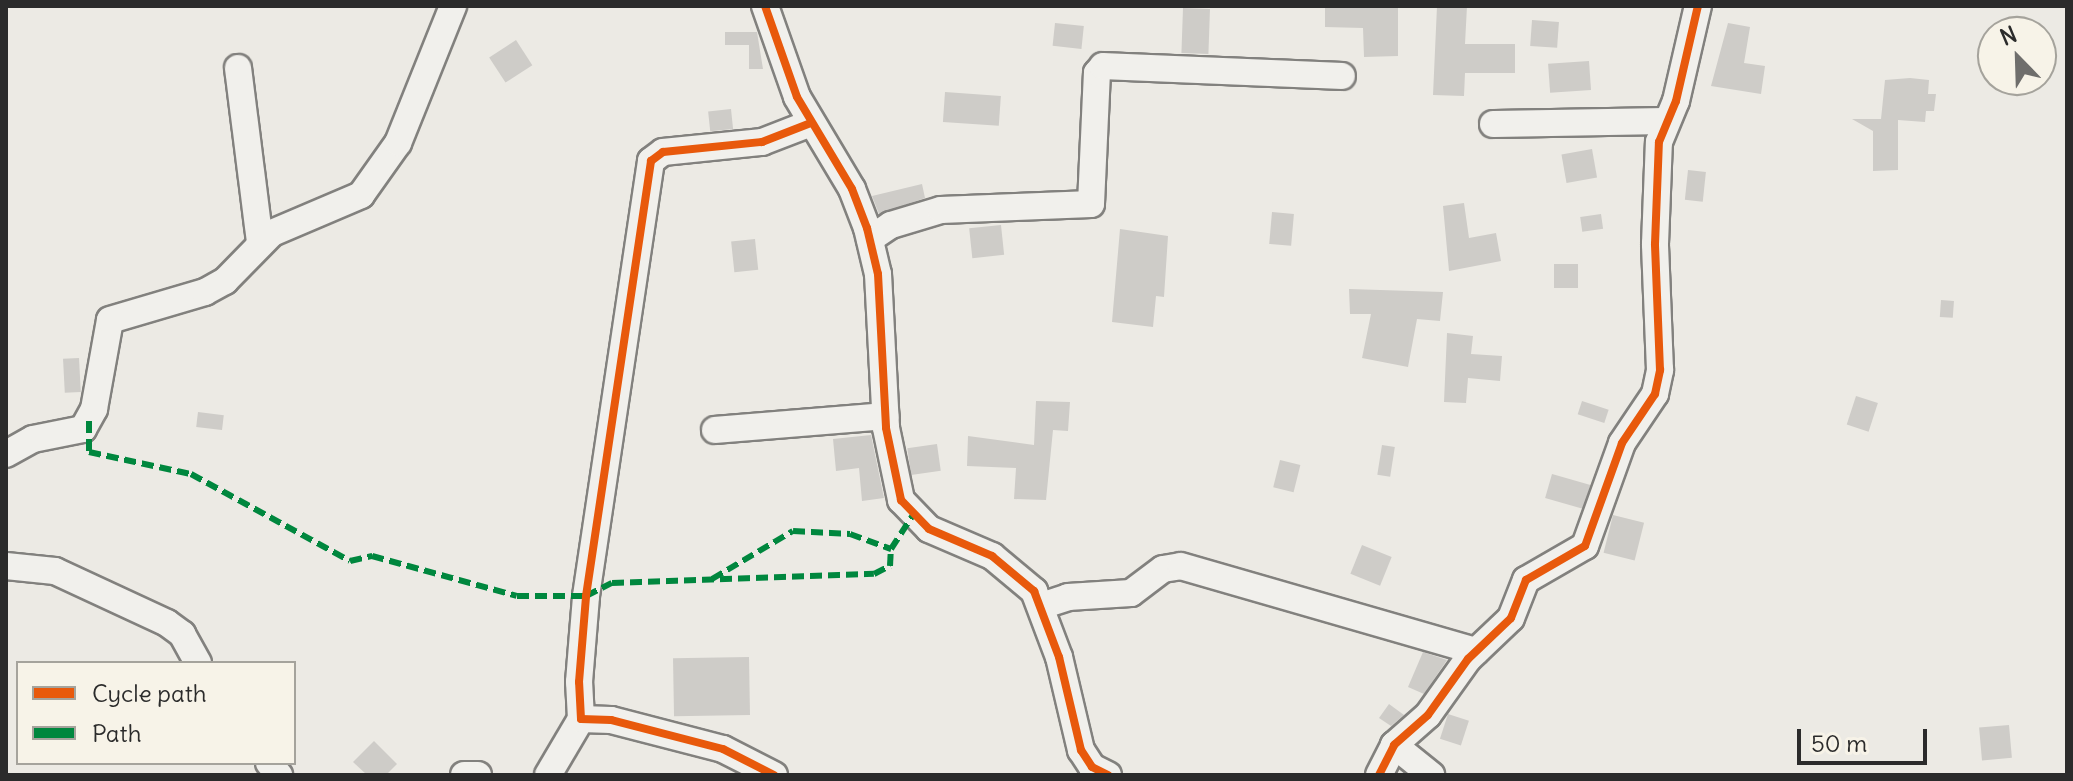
<!DOCTYPE html>
<html>
<head>
<meta charset="utf-8">
<style>
  body { margin:0 }
  #map { position:relative; width:2073px; height:781px; overflow:hidden; background:#eceae4; font-family:Delius,sans-serif }
  div>[style] { position:absolute }
  .building>* { inset:0; background:#ceccc8; transform-origin:0 0 }
  .roads { filter:drop-shadow(2px 0 #82817e) drop-shadow(-2px 0 #82817e) drop-shadow(0 2px #82817e) drop-shadow(0 -2px #82817e) }
  .minor>* { height:26px; margin:-13px; padding:0 13px; transform-origin:13px; border-radius:13px; background:#f1f0ec }
  .quiet>* { height:6px; margin-top:-3px; transform-origin:0; background:repeating-linear-gradient(90deg,#00873e 0 12px,transparent 0 18px) }
  .cycleway>* { height:8px; margin:-4px; padding:0 4px; transform-origin:4px; border-radius:4px; background:#e8590c }
  span { translate:-50% -50%; white-space:nowrap; text-align:center; line-height:1.15; -webkit-text-stroke:6px #f7f3e8; paint-order:stroke }
  .frame { position:absolute; inset:0; border:8px solid #2b2b2b; pointer-events:none }
  .legend { position:absolute; left:16px; top:661px; width:280px; height:104px; box-sizing:border-box; background:#f7f3e8; border:2px solid #a5a39c; margin:0; padding:10px 14px; list-style:none; font-size:24px; color:#2b2b2b }
  .legend li { display:flex; align-items:center; gap:16px; height:40px }
  .legend b { width:40px; border:2px solid #a5a39c }
  .north { position:absolute; left:1977px; top:16px; width:80px; height:80px; box-sizing:border-box; background:#f7f3e8; border:2px solid #a5a39c; border-radius:50%; rotate:337deg; font-size:22px; font-weight:700; line-height:32px; text-align:center; color:#2b2b2b }
  .north::after { content:''; display:block; margin:auto; width:28px; height:36px; background:#6f6e6c; clip-path:polygon(50% 0,100% 100%,50% 72%,0 100%) }
  .scale { position:absolute; left:1797px; top:729px; width:130px; height:36px; box-sizing:border-box; border:4px solid #2b2b2b; border-top:0; padding-left:10px; font-size:24px; line-height:28px; white-space:nowrap; color:#2b2b2b; -webkit-text-stroke:6px #f7f3e8; paint-order:stroke }
</style>
</head>
<body>
<div id="map">
  <div class="building">
    <i style="clip-path:polygon(1325px 6px,1398px 8px,1398px 56px,1364px 57px,1363px 28px,1325px 27px)"></i>
    <i style="clip-path:polygon(1437px 6px,1467px 6px,1465px 44px,1515px 44px,1515px 73px,1465px 73px,1464px 96px,1433px 95px)"></i>
    <i style="left:1183px;top:8px;width:27px;height:45px;rotate:2deg"></i>
    <i style="left:1532px;top:20px;width:27px;height:26px;rotate:4deg"></i>
    <i style="left:1055px;top:23px;width:29px;height:23px;rotate:6deg"></i>
    <i style="clip-path:polygon(1728px 23px,1750px 27px,1744px 63px,1765px 66px,1761px 94px,1711px 86px)"></i>
    <i style="clip-path:polygon(725px 32px,757px 32px,763px 69px,749px 69px,749px 45px,725px 45px)"></i>
    <i style="left:516px;top:40px;width:30px;height:32px;rotate:57deg"></i>
    <i style="left:1589px;top:61px;width:29px;height:41px;rotate:86deg"></i>
    <i style="clip-path:polygon(1910px 78px,1929px 80px,1928px 94px,1936px 94px,1934px 111px,1926px 111px,1925px 122px,1898px 120px,1898px 170px,1873px 171px,1873px 131px,1852px 119px,1881px 119px,1885px 80px)"></i>
    <i style="left:945px;top:92px;width:56px;height:30px;rotate:4deg"></i>
    <i style="left:731px;top:109px;width:20px;height:23px;rotate:84deg"></i>
    <i style="left:1592px;top:149px;width:29px;height:31px;rotate:80deg"></i>
    <i style="left:1688px;top:170px;width:18px;height:30px;rotate:6deg"></i>
    <i style="clip-path:polygon(922px 184px,925px 198px,879px 214px,872px 196px)"></i>
    <i style="clip-path:polygon(1464px 203px,1469px 238px,1496px 233px,1501px 261px,1449px 271px,1443px 206px)"></i>
    <i style="left:1272px;top:212px;width:22px;height:32px;rotate:5deg"></i>
    <i style="left:1601px;top:214px;width:15px;height:21px;rotate:82deg"></i>
    <i style="left:1001px;top:225px;width:30px;height:32px;rotate:84deg"></i>
    <i style="clip-path:polygon(1120px 229px,1168px 236px,1164px 297px,1156px 296px,1153px 327px,1112px 322px)"></i>
    <i style="left:755px;top:239px;width:31px;height:24px;rotate:84deg"></i>
    <i style="left:1554px;top:264px;width:24px;height:24px"></i>
    <i style="clip-path:polygon(1349px 289px,1443px 292px,1440px 321px,1417px 319px,1408px 367px,1362px 358px,1371px 314px,1350px 314px)"></i>
    <i style="left:1941px;top:300px;width:13px;height:17px;rotate:4deg"></i>
    <i style="clip-path:polygon(1447px 333px,1473px 336px,1471px 354px,1502px 356px,1500px 381px,1468px 378px,1466px 403px,1444px 402px)"></i>
    <i style="left:79px;top:358px;width:34px;height:16px;rotate:87deg"></i>
    <i style="left:1856px;top:396px;width:23px;height:30px;rotate:18deg"></i>
    <i style="clip-path:polygon(1036px 401px,1070px 402px,1068px 431px,1053px 430px,1046px 500px,1014px 499px,1016px 468px,967px 466px,968px 436px,1034px 445px)"></i>
    <i style="left:1582px;top:401px;width:28px;height:14px;rotate:18deg"></i>
    <i style="left:198px;top:412px;width:26px;height:15px;rotate:7deg"></i>
    <i style="clip-path:polygon(871px 435px,884px 498px,862px 501px,859px 468px,836px 471px,833px 439px)"></i>
    <i style="left:937px;top:444px;width:27px;height:30px;rotate:82deg"></i>
    <i style="left:1382px;top:445px;width:13px;height:30px;rotate:9deg"></i>
    <i style="left:1280px;top:460px;width:21px;height:28px;rotate:14deg"></i>
    <i style="left:1552px;top:474px;width:40px;height:25px;rotate:16deg"></i>
    <i style="left:1613px;top:515px;width:32px;height:39px;rotate:14deg"></i>
    <i style="left:1362px;top:545px;width:32px;height:31px;rotate:22deg"></i>
    <i style="clip-path:polygon(1423px 652px,1447px 660px,1424px 694px,1408px 687px)"></i>
    <i style="left:749px;top:657px;width:58px;height:76px;rotate:89deg"></i>
    <i style="clip-path:polygon(1389px 704px,1404px 715px,1391px 726px,1379px 718px)"></i>
    <i style="left:1448px;top:714px;width:22px;height:26px;rotate:18deg"></i>
    <i style="left:2009px;top:725px;width:33px;height:30px;rotate:85deg"></i>
    <i style="clip-path:polygon(374px 741px,397px 764px,386px 775px,367px 775px,353px 762px)"></i>
  </div>
  <div class="roads">
    <div class="minor">
      <i style="left:765px;top:6px;width:96px;rotate:70.6deg"></i>
      <i style="left:797px;top:97px;width:107px;rotate:59.1deg"></i>
      <i style="left:852px;top:189px;width:42px;rotate:69deg"></i>
      <i style="left:867px;top:228px;width:47px;rotate:76.6deg"></i>
      <i style="left:878px;top:274px;width:154px;rotate:87deg"></i>
      <i style="left:886px;top:428px;width:74px;rotate:78.2deg"></i>
      <i style="left:901px;top:500px;width:40px;rotate:46deg"></i>
      <i style="left:929px;top:529px;width:69px;rotate:23.2deg"></i>
      <i style="left:992px;top:556px;width:55px;rotate:39.8deg"></i>
      <i style="left:1034px;top:591px;width:71px;rotate:69.3deg"></i>
      <i style="left:1059px;top:657px;width:96px;rotate:76.7deg"></i>
      <i style="left:1081px;top:750px;width:20px;rotate:57deg"></i>
      <i style="left:1092px;top:767px;width:18px;rotate:27deg"></i>
      <i style="left:238px;top:68px;width:176px;rotate:82.8deg"></i>
      <i style="left:1493px;top:124px;width:173px;rotate:-1deg"></i>
      <i style="left:870px;top:239px;width:25px;rotate:-34deg"></i>
      <i style="left:891px;top:225px;width:52px;rotate:-16.7deg"></i>
      <i style="left:941px;top:210px;width:150px;rotate:-2.3deg"></i>
      <i style="left:1091px;top:204px;width:131px;rotate:-87.4deg"></i>
      <i style="left:1097px;top:73px;width:9px;rotate:-49deg"></i>
      <i style="left:1103px;top:66px;width:239px;rotate:2.4deg"></i>
      <i style="left:715px;top:430px;width:171px;rotate:-4.7deg"></i>
      <i style="left:6px;top:454px;width:31px;rotate:-29deg"></i>
      <i style="left:33px;top:439px;width:51px;rotate:-11.3deg"></i>
      <i style="left:83px;top:429px;width:23px;rotate:-61deg"></i>
      <i style="left:94px;top:409px;width:90px;rotate:-79.8deg"></i>
      <i style="left:110px;top:320px;width:99px;rotate:-16.4deg"></i>
      <i style="left:205px;top:292px;width:23px;rotate:-29deg"></i>
      <i style="left:225px;top:281px;width:67px;rotate:-45.6deg"></i>
      <i style="left:272px;top:233px;width:97px;rotate:-23.1deg"></i>
      <i style="left:361px;top:195px;width:64px;rotate:-54.6deg"></i>
      <i style="left:398px;top:143px;width:148px;rotate:-68.1deg"></i>
      <i style="left:6px;top:566px;width:49px;rotate:5.8deg"></i>
      <i style="left:55px;top:571px;width:123px;rotate:24.9deg"></i>
      <i style="left:167px;top:623px;width:19px;rotate:36deg"></i>
      <i style="left:182px;top:634px;width:33px;rotate:61deg"></i>
      <i style="left:1041px;top:606px;width:28px;rotate:-18deg"></i>
      <i style="left:1068px;top:597px;width:63px;rotate:-3.6deg"></i>
      <i style="left:1131px;top:593px;width:40px;rotate:-37deg"></i>
      <i style="left:1163px;top:569px;width:18px;rotate:-9deg"></i>
      <i style="left:1181px;top:566px;width:307px;rotate:16.1deg"></i>
      <i style="left:1394px;top:745px;width:48px;rotate:39deg"></i>
      <i style="left:269px;top:763px;width:16px;rotate:50deg"></i>
      <i style="left:464px;top:775px;width:14px"></i>
      <i style="left:548px;top:775px;width:65px;rotate:-59.5deg"></i>
      <i style="left:774px;top:775px;width:57px;rotate:-153deg"></i>
      <i style="left:723px;top:749px;width:116px;rotate:-165.5deg"></i>
      <i style="left:611px;top:720px;width:30px;rotate:-178deg"></i>
      <i style="left:581px;top:719px;width:37px;rotate:-93deg"></i>
      <i style="left:579px;top:682px;width:86px;rotate:-85.3deg"></i>
      <i style="left:586px;top:596px;width:440px;rotate:-81.5deg"></i>
      <i style="left:651px;top:161px;width:15px;rotate:-37deg"></i>
      <i style="left:663px;top:152px;width:100px;rotate:-5.8deg"></i>
      <i style="left:762px;top:142px;width:53px;rotate:-21.2deg"></i>
      <i style="left:1379px;top:775px;width:34px;rotate:-63deg"></i>
      <i style="left:1394px;top:745px;width:45px;rotate:-41.4deg"></i>
      <i style="left:1428px;top:715px;width:69px;rotate:-54.5deg"></i>
      <i style="left:1468px;top:659px;width:59px;rotate:-43.6deg"></i>
      <i style="left:1511px;top:618px;width:41px;rotate:-68.5deg"></i>
      <i style="left:1526px;top:580px;width:68px;rotate:-30deg"></i>
      <i style="left:1585px;top:546px;width:109px;rotate:-70.2deg"></i>
      <i style="left:1622px;top:443px;width:59px;rotate:-56deg"></i>
      <i style="left:1655px;top:394px;width:25px;rotate:-78deg"></i>
      <i style="left:1660px;top:370px;width:126px;rotate:-92.3deg"></i>
      <i style="left:1655px;top:244px;width:102px;rotate:-87.8deg"></i>
      <i style="left:1659px;top:142px;width:44px;rotate:-67.5deg"></i>
      <i style="left:1676px;top:101px;width:98px;rotate:-77deg"></i>
    </div>
  </div>
  <div class="quiet">
    <i style="left:89px;top:421px;width:31px;rotate:90deg"></i>
    <i style="left:89px;top:452px;width:104px;rotate:12.2deg"></i>
    <i style="left:191px;top:474px;width:181px;rotate:28.7deg"></i>
    <i style="left:350px;top:561px;width:23px;rotate:-13deg"></i>
    <i style="left:372px;top:556px;width:150px;rotate:15.4deg"></i>
    <i style="left:517px;top:596px;width:69px"></i>
    <i style="left:586px;top:596px;width:29px;rotate:-27deg"></i>
    <i style="left:612px;top:583px;width:262px;rotate:-2deg"></i>
    <i style="left:874px;top:574px;width:18px;rotate:-27deg"></i>
    <i style="left:890px;top:566px;width:17px;rotate:-87deg"></i>
    <i style="left:891px;top:549px;width:40px;rotate:-57.1deg"></i>
    <i style="left:712px;top:579px;width:94px;rotate:-30.7deg"></i>
    <i style="left:793px;top:531px;width:57px;rotate:3deg"></i>
    <i style="left:850px;top:534px;width:44px;rotate:20.1deg"></i>
  </div>
  <div class="cycleway">
    <i style="left:765px;top:6px;width:96px;rotate:70.6deg"></i>
    <i style="left:797px;top:97px;width:107px;rotate:59.1deg"></i>
    <i style="left:852px;top:189px;width:42px;rotate:69deg"></i>
    <i style="left:867px;top:228px;width:47px;rotate:76.6deg"></i>
    <i style="left:878px;top:274px;width:154px;rotate:87deg"></i>
    <i style="left:886px;top:428px;width:74px;rotate:78.2deg"></i>
    <i style="left:901px;top:500px;width:40px;rotate:46deg"></i>
    <i style="left:929px;top:529px;width:69px;rotate:23.2deg"></i>
    <i style="left:992px;top:556px;width:55px;rotate:39.8deg"></i>
    <i style="left:1034px;top:591px;width:71px;rotate:69.3deg"></i>
    <i style="left:1059px;top:657px;width:96px;rotate:76.7deg"></i>
    <i style="left:1081px;top:750px;width:20px;rotate:57deg"></i>
    <i style="left:1092px;top:767px;width:18px;rotate:27deg"></i>
    <i style="left:774px;top:775px;width:57px;rotate:-153deg"></i>
    <i style="left:723px;top:749px;width:116px;rotate:-165.5deg"></i>
    <i style="left:611px;top:720px;width:30px;rotate:-178deg"></i>
    <i style="left:581px;top:719px;width:37px;rotate:-93deg"></i>
    <i style="left:579px;top:682px;width:86px;rotate:-85.3deg"></i>
    <i style="left:586px;top:596px;width:440px;rotate:-81.5deg"></i>
    <i style="left:651px;top:161px;width:15px;rotate:-37deg"></i>
    <i style="left:663px;top:152px;width:100px;rotate:-5.8deg"></i>
    <i style="left:762px;top:142px;width:53px;rotate:-21.2deg"></i>
    <i style="left:1379px;top:775px;width:34px;rotate:-63deg"></i>
    <i style="left:1394px;top:745px;width:45px;rotate:-41.4deg"></i>
    <i style="left:1428px;top:715px;width:69px;rotate:-54.5deg"></i>
    <i style="left:1468px;top:659px;width:59px;rotate:-43.6deg"></i>
    <i style="left:1511px;top:618px;width:41px;rotate:-68.5deg"></i>
    <i style="left:1526px;top:580px;width:68px;rotate:-30deg"></i>
    <i style="left:1585px;top:546px;width:109px;rotate:-70.2deg"></i>
    <i style="left:1622px;top:443px;width:59px;rotate:-56deg"></i>
    <i style="left:1655px;top:394px;width:25px;rotate:-78deg"></i>
    <i style="left:1660px;top:370px;width:126px;rotate:-92.3deg"></i>
    <i style="left:1655px;top:244px;width:102px;rotate:-87.8deg"></i>
    <i style="left:1659px;top:142px;width:44px;rotate:-67.5deg"></i>
    <i style="left:1676px;top:101px;width:98px;rotate:-77deg"></i>
  </div>
  <div class="frame"></div>
  <ul class="legend">
  <li><b style="height:10px;background:#e8590c"></b>Cycle path</li>
  <li><b style="height:10px;background:#00873e"></b>Path</li>
  </ul>
  <div class="north">N</div>
  <div class="scale">50 m</div>
</div>
</body>
</html>
